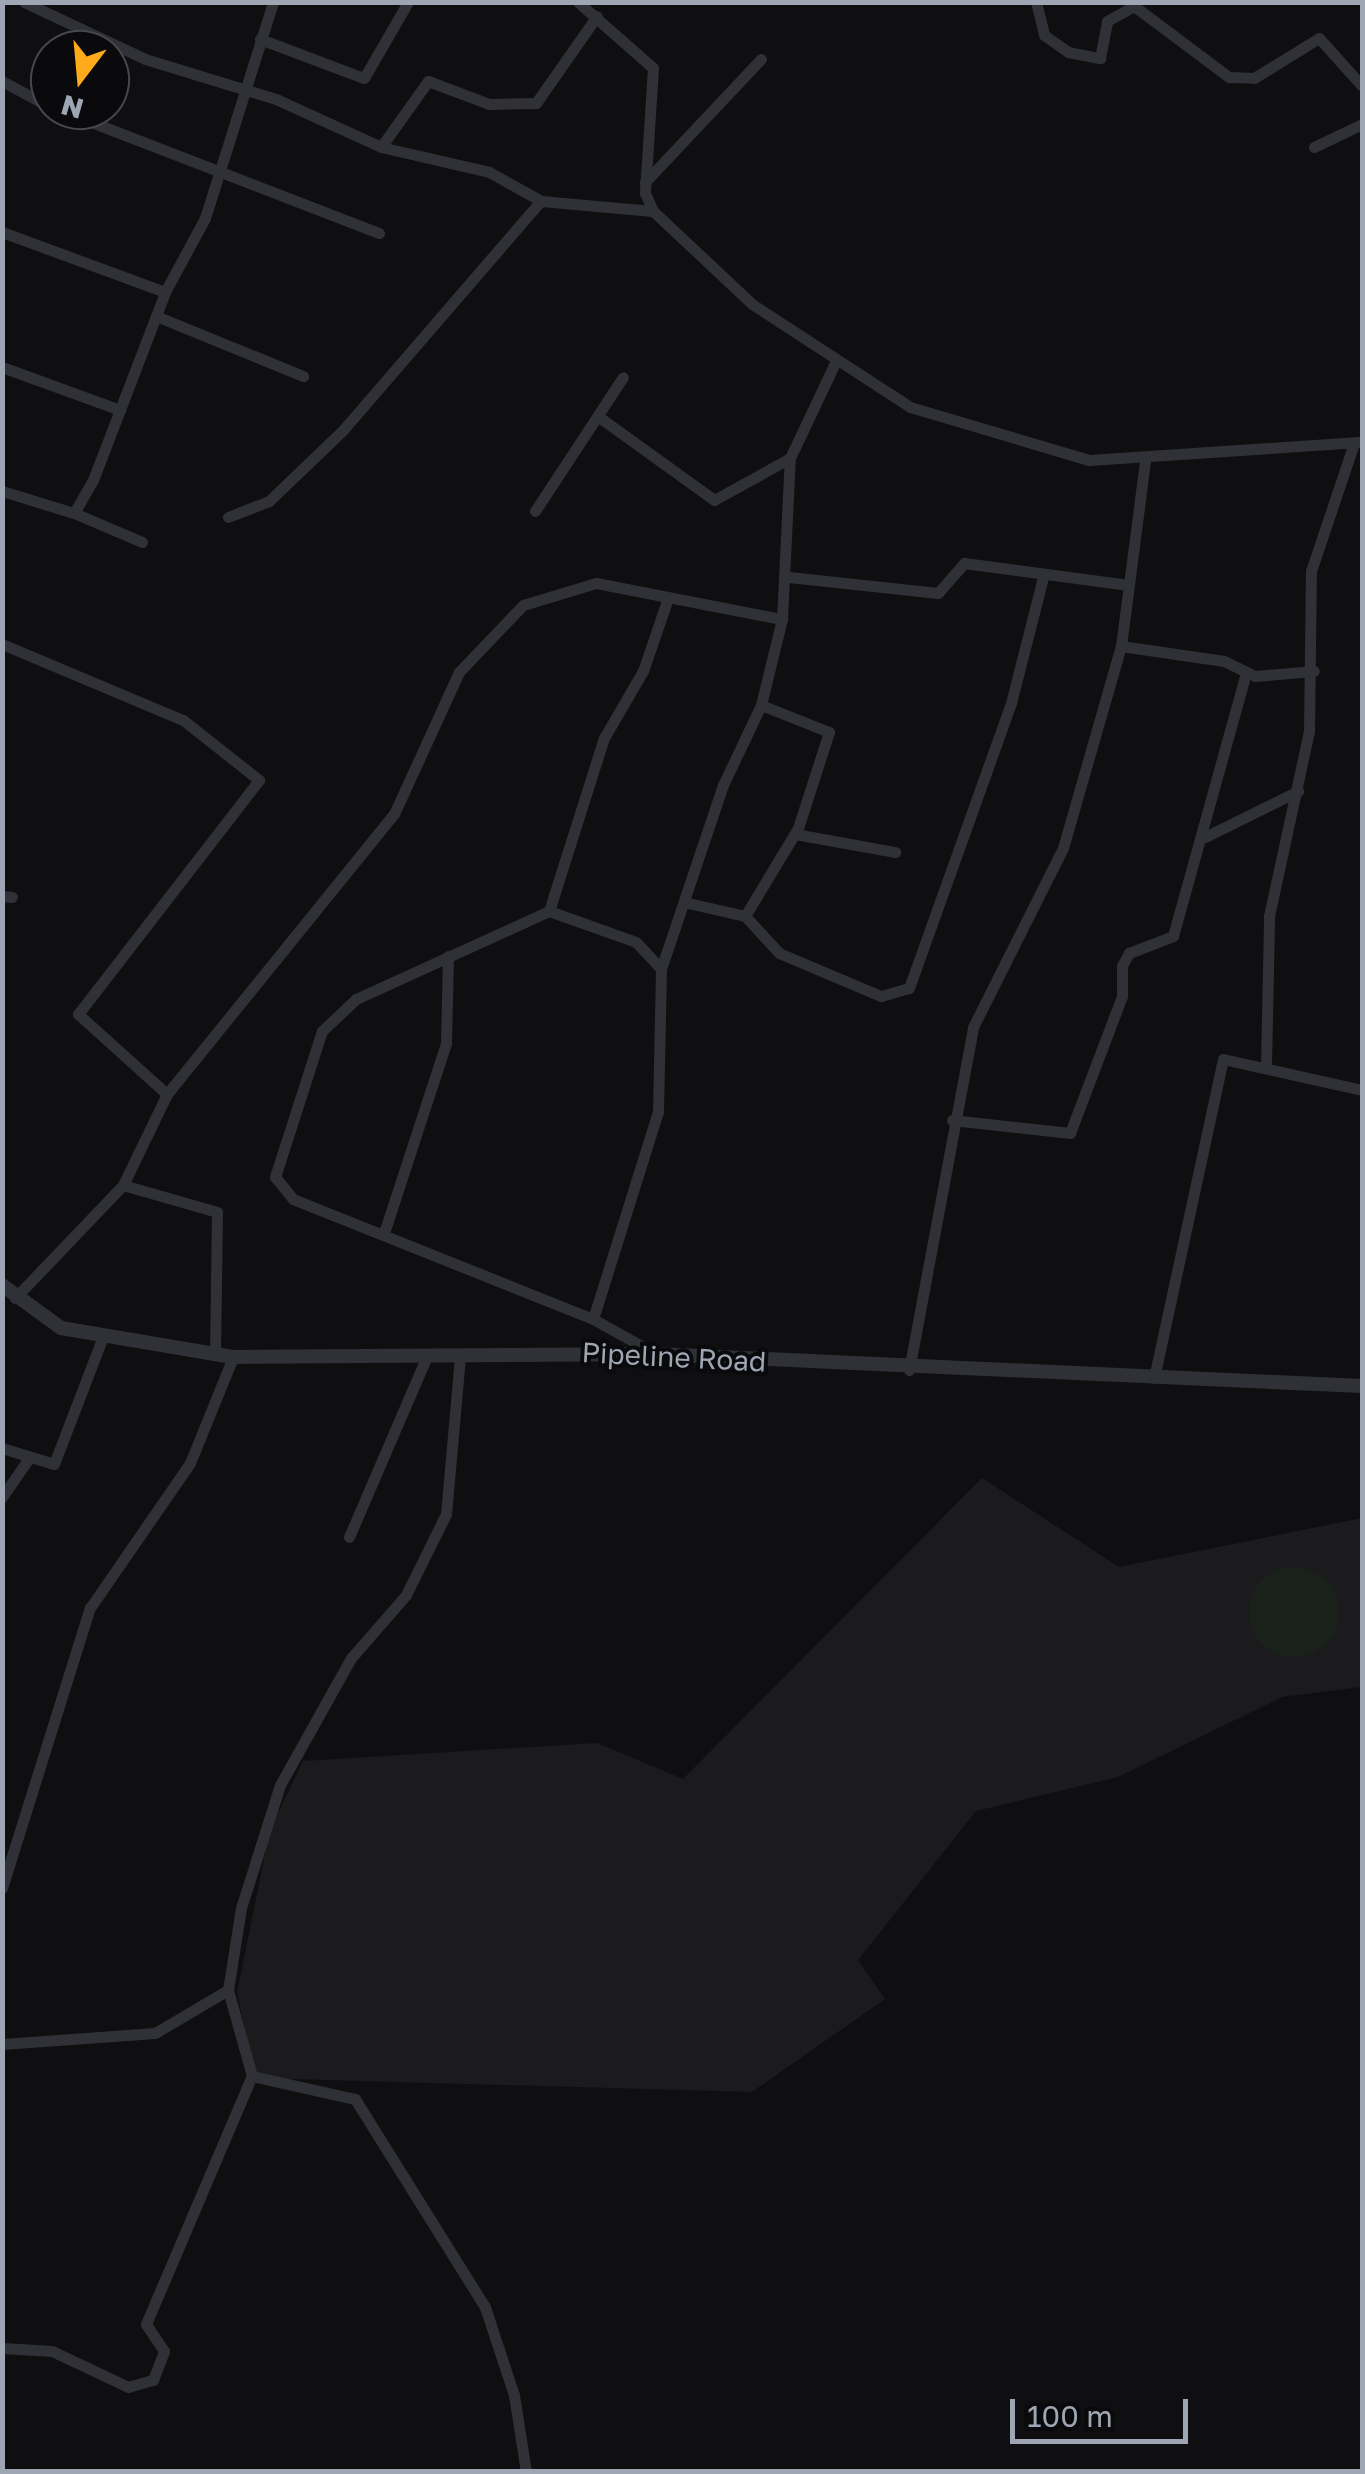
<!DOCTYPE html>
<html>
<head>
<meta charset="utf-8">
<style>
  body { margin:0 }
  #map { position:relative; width:1365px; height:2474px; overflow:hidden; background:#0f0f11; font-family:"Golos Text",sans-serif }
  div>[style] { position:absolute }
  .built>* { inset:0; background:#1b1b1e }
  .green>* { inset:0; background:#1a211a }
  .round { border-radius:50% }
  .minor>* { height:11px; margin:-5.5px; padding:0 5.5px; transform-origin:5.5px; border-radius:5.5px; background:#303136 }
  .tertiary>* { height:14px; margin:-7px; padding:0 7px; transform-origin:7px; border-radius:7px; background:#303136 }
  span { translate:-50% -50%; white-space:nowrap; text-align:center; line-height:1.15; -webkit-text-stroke:8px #0a0a0c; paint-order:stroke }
  .street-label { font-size:28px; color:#9fa6b3 }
  .frame { position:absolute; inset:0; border:5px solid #9fa6b3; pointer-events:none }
  .north { position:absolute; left:30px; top:30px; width:100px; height:100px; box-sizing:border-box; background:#0a0a0c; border:2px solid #46484f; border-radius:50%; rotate:196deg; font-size:28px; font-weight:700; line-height:40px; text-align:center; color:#9fa6b3 }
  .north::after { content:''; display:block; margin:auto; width:35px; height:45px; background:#fdab1b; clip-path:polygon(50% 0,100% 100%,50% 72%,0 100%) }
  .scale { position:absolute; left:1010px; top:2399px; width:178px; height:45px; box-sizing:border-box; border:5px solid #9fa6b3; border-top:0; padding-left:12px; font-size:30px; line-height:35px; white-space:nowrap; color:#9fa6b3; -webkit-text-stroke:8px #0a0a0c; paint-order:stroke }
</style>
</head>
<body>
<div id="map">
  <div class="built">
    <i style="clip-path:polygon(982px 1478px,1119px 1567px,1362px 1518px,1362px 1687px,1282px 1697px,1118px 1777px,976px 1811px,858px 1960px,885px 1999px,752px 2092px,256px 2078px,237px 1993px,270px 1830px,303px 1761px,597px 1743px,683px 1779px)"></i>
  </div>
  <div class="green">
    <i class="round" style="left:1249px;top:1567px;width:90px;height:90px"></i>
  </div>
  <div class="minor">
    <i style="left:24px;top:2px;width:134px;rotate:25.2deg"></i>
    <i style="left:145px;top:59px;width:137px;rotate:17deg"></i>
    <i style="left:276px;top:99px;width:115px;rotate:24.6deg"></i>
    <i style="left:381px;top:147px;width:111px;rotate:13deg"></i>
    <i style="left:489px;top:172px;width:60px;rotate:29.1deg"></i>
    <i style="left:578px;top:2px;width:100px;rotate:41.3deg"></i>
    <i style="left:653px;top:68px;width:125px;rotate:93.7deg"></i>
    <i style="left:645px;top:193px;width:20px;rotate:66deg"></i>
    <i style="left:653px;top:211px;width:136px;rotate:43.2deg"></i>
    <i style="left:752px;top:304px;width:189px;rotate:33.1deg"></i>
    <i style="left:910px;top:407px;width:187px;rotate:16.5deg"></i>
    <i style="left:1089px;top:460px;width:274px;rotate:-3.8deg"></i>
    <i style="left:1036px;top:2px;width:34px;rotate:76deg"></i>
    <i style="left:1044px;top:35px;width:29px;rotate:35deg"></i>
    <i style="left:1068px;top:52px;width:33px;rotate:11deg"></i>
    <i style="left:1100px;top:58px;width:38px;rotate:-79deg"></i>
    <i style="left:1107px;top:21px;width:31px;rotate:-29deg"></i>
    <i style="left:1134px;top:6px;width:119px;rotate:36.8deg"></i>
    <i style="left:1229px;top:77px;width:25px;rotate:2deg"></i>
    <i style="left:1254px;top:78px;width:76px;rotate:-31.6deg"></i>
    <i style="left:1319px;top:38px;width:64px;rotate:48.1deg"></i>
    <i style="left:260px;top:39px;width:111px;rotate:20.6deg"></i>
    <i style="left:364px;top:78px;width:88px;rotate:-59.9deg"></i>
    <i style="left:2px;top:81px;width:55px;rotate:28.4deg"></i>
    <i style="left:60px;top:110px;width:342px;rotate:21.1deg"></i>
    <i style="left:381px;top:147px;width:81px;rotate:-54.5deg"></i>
    <i style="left:428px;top:81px;width:65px;rotate:20.7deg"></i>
    <i style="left:489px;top:104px;width:47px;rotate:-1.2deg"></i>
    <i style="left:536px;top:103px;width:106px;rotate:-55deg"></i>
    <i style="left:1314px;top:147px;width:53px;rotate:-25.6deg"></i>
    <i style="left:645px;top:182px;width:169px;rotate:-46.7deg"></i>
    <i style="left:2px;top:232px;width:174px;rotate:20.2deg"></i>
    <i style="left:156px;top:316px;width:159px;rotate:22.2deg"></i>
    <i style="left:2px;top:367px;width:126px;rotate:20deg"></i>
    <i style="left:599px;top:417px;width:142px;rotate:35.8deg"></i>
    <i style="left:714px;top:500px;width:87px;rotate:-28.9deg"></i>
    <i style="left:2px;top:491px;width:75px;rotate:17deg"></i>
    <i style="left:74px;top:513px;width:38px;rotate:-60deg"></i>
    <i style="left:93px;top:480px;width:201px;rotate:-69deg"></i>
    <i style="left:165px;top:292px;width:84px;rotate:-61.6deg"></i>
    <i style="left:205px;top:218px;width:226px;rotate:-72.5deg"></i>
    <i style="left:535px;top:511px;width:160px;rotate:-56.7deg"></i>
    <i style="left:74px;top:513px;width:74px;rotate:23.1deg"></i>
    <i style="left:228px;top:517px;width:44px;rotate:-21.3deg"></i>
    <i style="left:269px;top:501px;width:103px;rotate:-43.8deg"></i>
    <i style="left:343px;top:430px;width:303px;rotate:-49.2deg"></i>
    <i style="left:541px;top:201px;width:112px;rotate:5.1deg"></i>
    <i style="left:789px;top:577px;width:150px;rotate:6.1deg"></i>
    <i style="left:938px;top:593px;width:40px;rotate:-49deg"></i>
    <i style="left:964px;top:563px;width:166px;rotate:7.6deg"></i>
    <i style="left:2px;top:644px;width:196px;rotate:22.8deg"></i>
    <i style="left:183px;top:720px;width:97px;rotate:38.3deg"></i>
    <i style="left:259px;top:780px;width:296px;rotate:127.7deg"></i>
    <i style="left:78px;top:1014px;width:120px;rotate:42deg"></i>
    <i style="left:1121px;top:646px;width:104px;rotate:8.3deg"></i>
    <i style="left:1224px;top:661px;width:34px;rotate:26deg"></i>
    <i style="left:1255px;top:676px;width:59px;rotate:-4.8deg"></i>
    <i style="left:795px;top:834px;width:102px;rotate:10.2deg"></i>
    <i style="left:1205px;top:837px;width:104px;rotate:-26.3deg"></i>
    <i style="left:2px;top:896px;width:10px;rotate:6deg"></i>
    <i style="left:688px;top:903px;width:58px;rotate:12.8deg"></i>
    <i style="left:745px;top:916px;width:103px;rotate:-58.9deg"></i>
    <i style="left:798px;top:828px;width:101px;rotate:-72.1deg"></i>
    <i style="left:829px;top:732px;width:73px;rotate:-158.3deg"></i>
    <i style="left:549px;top:911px;width:182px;rotate:-72.4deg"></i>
    <i style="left:604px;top:738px;width:78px;rotate:-59.8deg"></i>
    <i style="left:643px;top:671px;width:77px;rotate:-71.1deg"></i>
    <i style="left:745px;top:916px;width:50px;rotate:47.4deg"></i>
    <i style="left:779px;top:953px;width:111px;rotate:22.9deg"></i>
    <i style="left:881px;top:996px;width:29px;rotate:-16deg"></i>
    <i style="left:909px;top:988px;width:303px;rotate:-70.3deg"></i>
    <i style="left:1011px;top:703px;width:133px;rotate:-75.7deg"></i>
    <i style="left:1266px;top:1065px;width:149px;rotate:-88.8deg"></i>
    <i style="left:1269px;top:916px;width:189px;rotate:-77.8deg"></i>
    <i style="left:1309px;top:731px;width:160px;rotate:-89.3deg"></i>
    <i style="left:1311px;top:571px;width:135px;rotate:-71.4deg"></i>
    <i style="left:952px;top:1120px;width:119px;rotate:6.3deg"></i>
    <i style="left:1070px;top:1133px;width:147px;rotate:-69.2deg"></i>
    <i style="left:1122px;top:996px;width:30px;rotate:-90deg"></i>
    <i style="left:1122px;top:966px;width:15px;rotate:-62deg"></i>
    <i style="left:1129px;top:953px;width:47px;rotate:-21.1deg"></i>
    <i style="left:1173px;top:936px;width:273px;rotate:-74.5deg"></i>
    <i style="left:123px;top:1185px;width:98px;rotate:16deg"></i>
    <i style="left:217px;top:1212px;width:143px;rotate:90.8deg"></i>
    <i style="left:384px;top:1233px;width:200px;rotate:-71.9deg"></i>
    <i style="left:446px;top:1043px;width:87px;rotate:-88.7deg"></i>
    <i style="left:15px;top:1298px;width:156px;rotate:-46.3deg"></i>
    <i style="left:123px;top:1185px;width:101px;rotate:-64.2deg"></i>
    <i style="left:167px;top:1094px;width:360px;rotate:-51deg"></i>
    <i style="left:394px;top:814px;width:156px;rotate:-65.4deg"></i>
    <i style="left:459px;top:672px;width:93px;rotate:-46.3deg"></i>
    <i style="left:523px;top:605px;width:76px;rotate:-16.8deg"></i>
    <i style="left:596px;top:583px;width:189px;rotate:11deg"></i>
    <i style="left:593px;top:1319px;width:217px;rotate:-72.6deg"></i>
    <i style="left:658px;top:1112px;width:143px;rotate:-88.8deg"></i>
    <i style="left:661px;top:969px;width:194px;rotate:-71.4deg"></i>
    <i style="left:723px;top:785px;width:89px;rotate:-64.6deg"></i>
    <i style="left:761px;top:705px;width:89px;rotate:-76.3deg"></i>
    <i style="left:782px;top:619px;width:161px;rotate:-87.2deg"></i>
    <i style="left:790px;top:458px;width:105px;rotate:-64.7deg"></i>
    <i style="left:656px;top:1354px;width:72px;rotate:-150.9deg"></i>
    <i style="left:593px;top:1319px;width:323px;rotate:-158.2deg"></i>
    <i style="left:293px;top:1199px;width:28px;rotate:-129deg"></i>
    <i style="left:275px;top:1177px;width:153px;rotate:-72.2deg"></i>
    <i style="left:322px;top:1031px;width:47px;rotate:-43.3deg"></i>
    <i style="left:356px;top:999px;width:212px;rotate:-24.5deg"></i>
    <i style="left:549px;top:911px;width:92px;rotate:19.6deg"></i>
    <i style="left:636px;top:942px;width:37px;rotate:47deg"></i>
    <i style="left:460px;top:1357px;width:158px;rotate:95.1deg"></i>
    <i style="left:446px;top:1514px;width:90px;rotate:116.3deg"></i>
    <i style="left:406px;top:1595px;width:84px;rotate:131.1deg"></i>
    <i style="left:351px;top:1658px;width:145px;rotate:119.2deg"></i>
    <i style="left:280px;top:1785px;width:129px;rotate:107.6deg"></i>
    <i style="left:241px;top:1908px;width:83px;rotate:99deg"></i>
    <i style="left:228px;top:1990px;width:89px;rotate:74.4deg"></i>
    <i style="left:252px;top:2076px;width:106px;rotate:12.6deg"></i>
    <i style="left:355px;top:2099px;width:245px;rotate:58deg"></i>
    <i style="left:485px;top:2307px;width:93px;rotate:71.8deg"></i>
    <i style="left:514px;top:2395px;width:78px;rotate:81.1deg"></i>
    <i style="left:909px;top:1370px;width:349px;rotate:-79.4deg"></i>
    <i style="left:973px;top:1027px;width:200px;rotate:-63.3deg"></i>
    <i style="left:1063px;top:848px;width:210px;rotate:-74deg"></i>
    <i style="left:1121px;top:646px;width:188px;rotate:-82.6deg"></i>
    <i style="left:1154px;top:1378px;width:326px;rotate:-77.8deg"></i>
    <i style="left:1223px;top:1059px;width:142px;rotate:12.6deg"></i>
    <i style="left:2px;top:1448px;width:54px;rotate:17.1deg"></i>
    <i style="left:54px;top:1464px;width:139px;rotate:-69deg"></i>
    <i style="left:2px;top:1497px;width:44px;rotate:-55.2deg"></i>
    <i style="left:349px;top:1537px;width:199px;rotate:-66.7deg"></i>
    <i style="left:2px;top:1888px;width:294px;rotate:-72.6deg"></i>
    <i style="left:90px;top:1608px;width:176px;rotate:-55.4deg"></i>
    <i style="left:190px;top:1463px;width:114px;rotate:-67.9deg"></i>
    <i style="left:2px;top:2044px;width:153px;rotate:-4.1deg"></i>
    <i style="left:155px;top:2033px;width:85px;rotate:-30.5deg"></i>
    <i style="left:2px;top:2348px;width:50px;rotate:3.4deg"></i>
    <i style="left:52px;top:2351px;width:84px;rotate:25.3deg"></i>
    <i style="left:128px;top:2387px;width:26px;rotate:-16deg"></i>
    <i style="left:153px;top:2380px;width:31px;rotate:-69deg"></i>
    <i style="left:164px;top:2351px;width:32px;rotate:-124deg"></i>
    <i style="left:146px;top:2324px;width:270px;rotate:-66.9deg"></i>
  </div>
  <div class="tertiary">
    <i style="left:2px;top:1285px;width:73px;rotate:36.1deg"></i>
    <i style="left:61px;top:1328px;width:174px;rotate:9.6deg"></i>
    <i style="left:233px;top:1357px;width:423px;rotate:-0.4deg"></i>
    <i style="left:656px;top:1354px;width:707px;rotate:2.6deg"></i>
  </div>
  <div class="street-label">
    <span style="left:674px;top:1357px;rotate:3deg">Pipeline Road</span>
  </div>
  <div class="frame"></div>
  <div class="north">N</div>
  <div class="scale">100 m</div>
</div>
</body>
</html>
